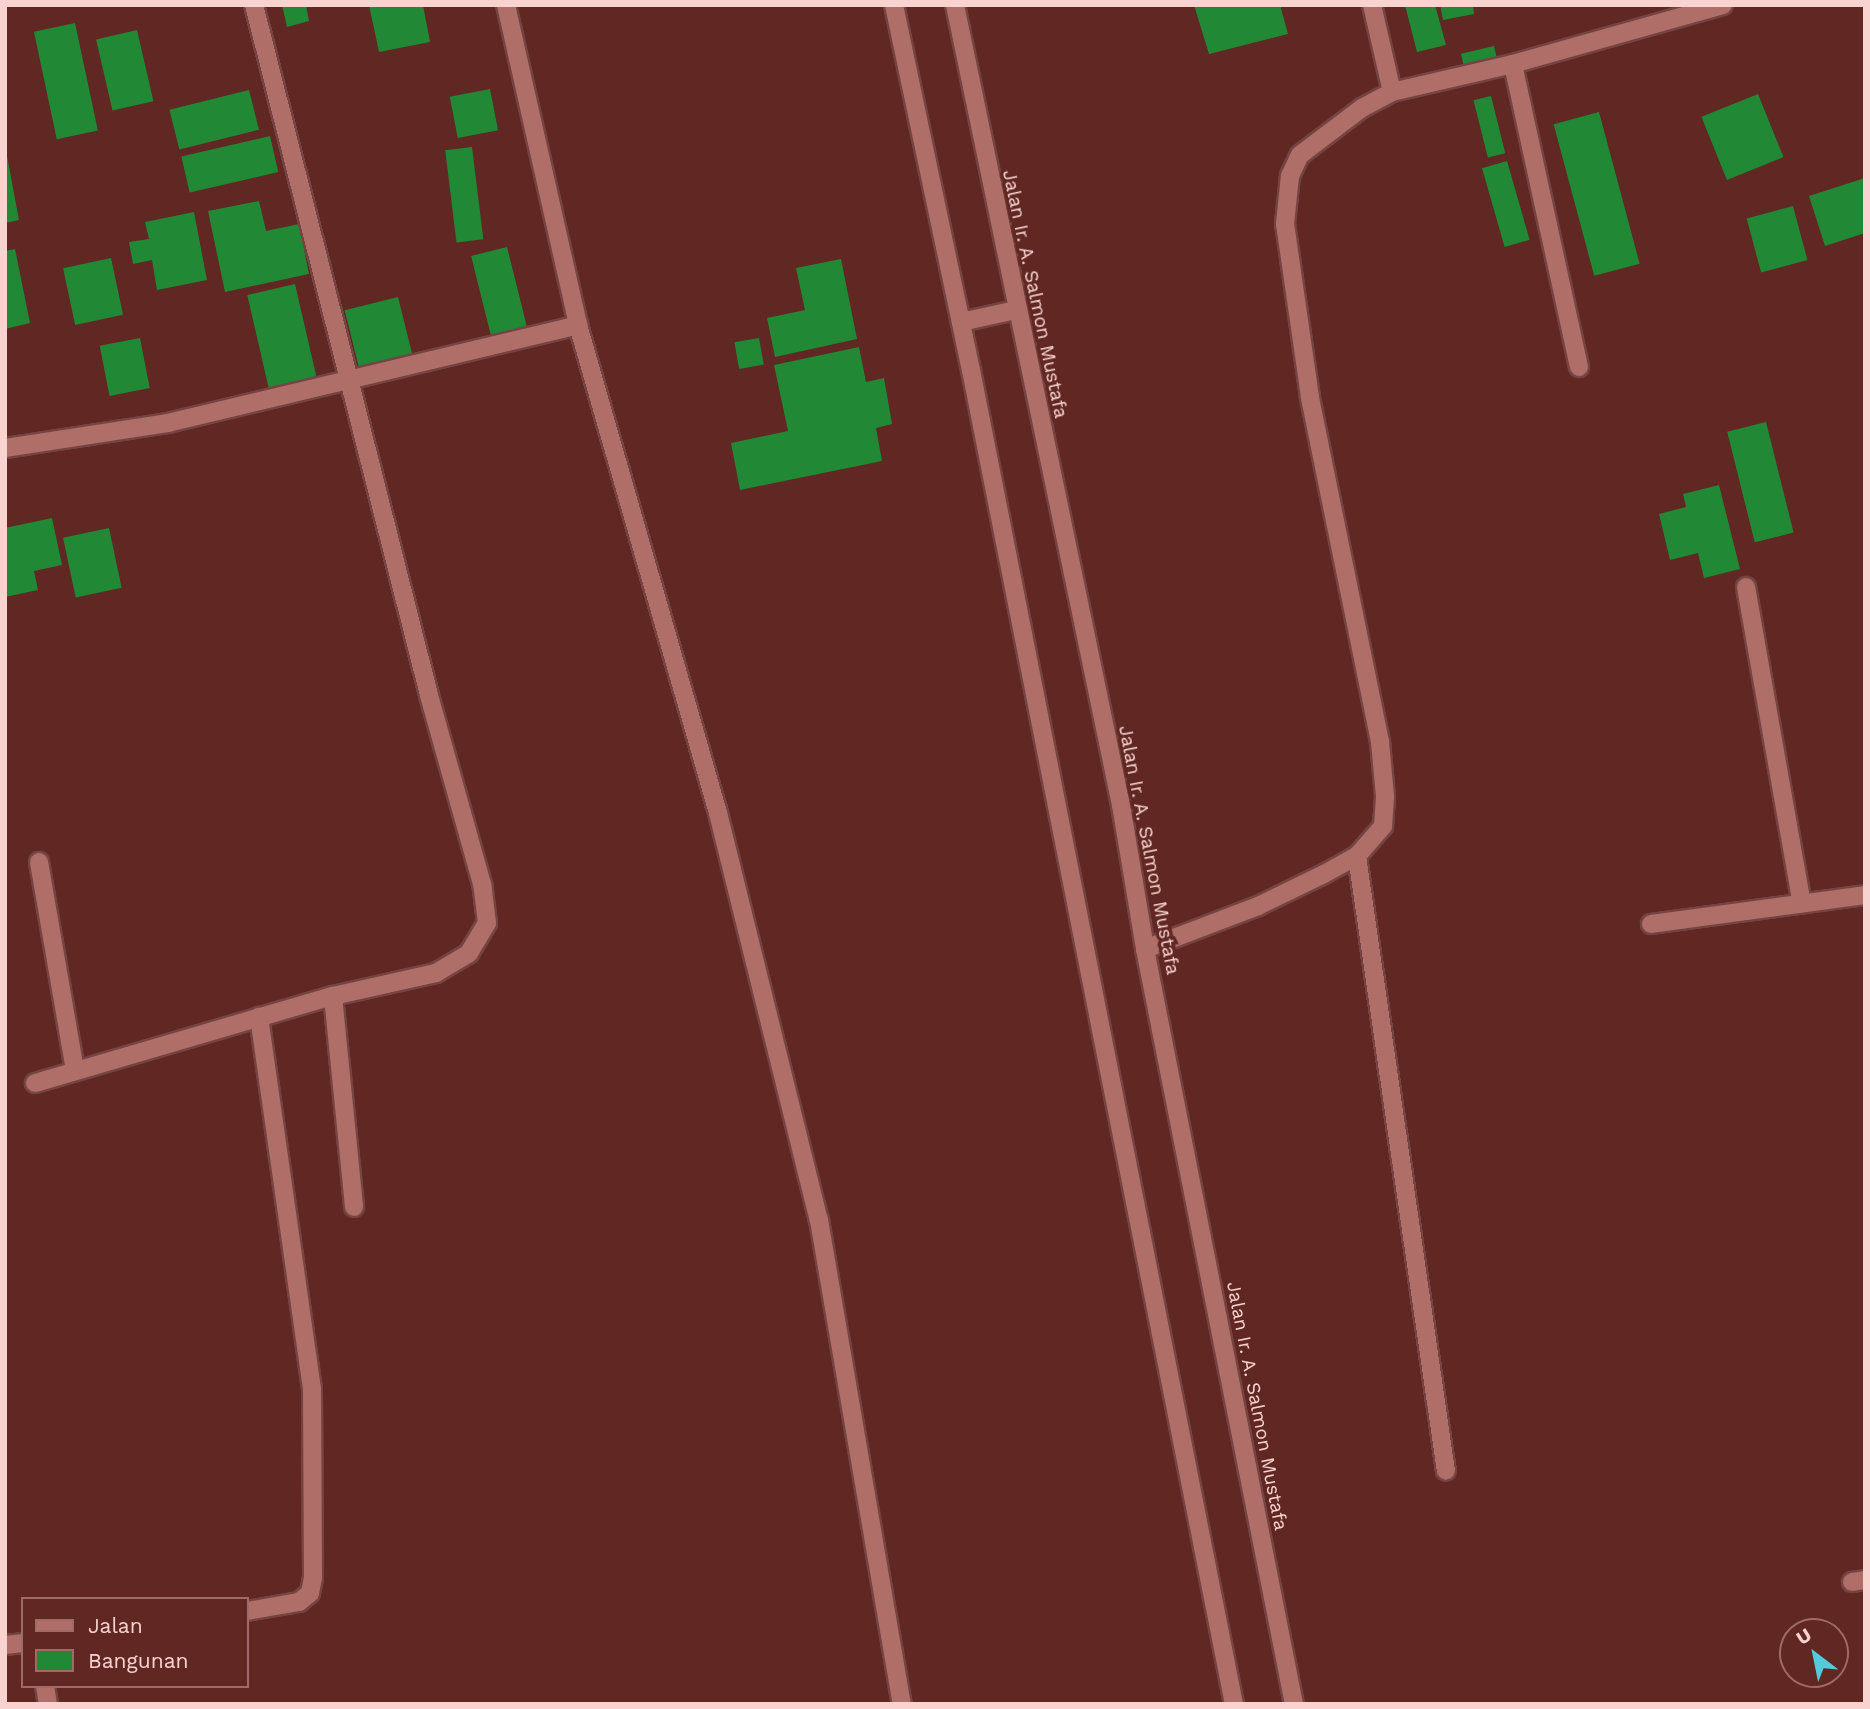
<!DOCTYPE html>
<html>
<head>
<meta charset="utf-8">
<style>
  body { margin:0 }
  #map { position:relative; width:1870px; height:1709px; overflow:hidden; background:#602723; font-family:"Work Sans",sans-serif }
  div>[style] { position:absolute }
  .building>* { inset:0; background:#218836; transform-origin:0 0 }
  .roads { filter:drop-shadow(2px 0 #754442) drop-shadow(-2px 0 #754442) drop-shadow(0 2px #754442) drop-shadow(0 -2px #754442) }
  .minor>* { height:18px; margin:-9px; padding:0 9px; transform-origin:9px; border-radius:9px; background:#af6f68 }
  span { translate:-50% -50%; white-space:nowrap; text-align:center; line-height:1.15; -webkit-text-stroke:7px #602723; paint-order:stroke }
  .street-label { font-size:19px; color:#f8d3cf }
  .frame { position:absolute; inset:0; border:7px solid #f8d3cf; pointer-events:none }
  .legend { position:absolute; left:21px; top:1597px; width:228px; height:91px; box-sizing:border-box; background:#602723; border:2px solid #9d6c68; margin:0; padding:9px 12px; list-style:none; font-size:21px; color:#f8d3cf }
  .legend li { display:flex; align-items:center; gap:14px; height:35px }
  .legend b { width:35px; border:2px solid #9d6c68 }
  .north { position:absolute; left:1779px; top:1618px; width:70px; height:70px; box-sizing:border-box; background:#602723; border:2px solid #9d6c68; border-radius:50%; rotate:328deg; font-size:19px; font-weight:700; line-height:28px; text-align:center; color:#f8d3cf }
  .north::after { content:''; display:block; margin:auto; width:24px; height:32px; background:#52cbda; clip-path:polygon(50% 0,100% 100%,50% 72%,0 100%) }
</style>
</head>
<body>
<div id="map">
  <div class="building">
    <i style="clip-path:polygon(282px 5px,306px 5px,309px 21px,287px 27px)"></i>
    <i style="clip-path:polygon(369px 5px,423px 5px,430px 42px,379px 52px)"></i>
    <i style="clip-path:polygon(1194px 5px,1280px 5px,1288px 34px,1209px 54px)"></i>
    <i style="clip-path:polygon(1405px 5px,1435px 5px,1446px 45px,1417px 52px)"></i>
    <i style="clip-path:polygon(1440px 5px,1473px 5px,1474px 14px,1443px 20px)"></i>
    <i style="left:75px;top:23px;width:110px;height:42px;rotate:78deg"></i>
    <i style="left:137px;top:30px;width:73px;height:42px;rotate:77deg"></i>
    <i style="left:1494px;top:46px;width:13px;height:34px;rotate:77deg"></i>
    <i style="left:490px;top:89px;width:42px;height:41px;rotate:79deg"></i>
    <i style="left:249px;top:90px;width:41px;height:82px;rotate:76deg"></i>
    <i style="left:1758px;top:94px;width:68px;height:61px;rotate:68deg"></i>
    <i style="left:1491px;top:96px;width:59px;height:18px;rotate:76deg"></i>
    <i style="left:1599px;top:112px;width:157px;height:47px;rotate:75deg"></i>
    <i style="left:270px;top:136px;width:37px;height:91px;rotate:77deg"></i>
    <i style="clip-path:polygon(5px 145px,19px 220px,5px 223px)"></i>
    <i style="left:472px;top:147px;width:93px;height:27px;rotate:83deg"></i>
    <i style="left:1507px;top:161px;width:82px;height:26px;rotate:74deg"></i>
    <i style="clip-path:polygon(1865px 178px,1865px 233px,1825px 246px,1809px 196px)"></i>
    <i style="clip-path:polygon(259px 201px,266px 231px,299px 224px,309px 274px,225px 292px,208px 211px)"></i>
    <i style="left:1793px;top:206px;width:56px;height:48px;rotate:75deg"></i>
    <i style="clip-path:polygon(194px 212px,207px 280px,157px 290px,152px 260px,133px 264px,129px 242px,149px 239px,145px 222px)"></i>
    <i style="left:507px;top:247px;width:89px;height:37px;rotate:76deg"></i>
    <i style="clip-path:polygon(15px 249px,30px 323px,5px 329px,5px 251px)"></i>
    <i style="left:111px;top:258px;width:58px;height:49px;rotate:78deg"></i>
    <i style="clip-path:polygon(841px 259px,857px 339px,775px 357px,767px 318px,805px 310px,796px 268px)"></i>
    <i style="left:295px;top:284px;width:101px;height:49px;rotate:77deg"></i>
    <i style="left:398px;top:297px;width:60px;height:55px;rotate:76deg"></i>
    <i style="left:140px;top:338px;width:51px;height:41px;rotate:79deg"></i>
    <i style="left:759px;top:338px;width:27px;height:25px;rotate:80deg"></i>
    <i style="clip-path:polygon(859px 347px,866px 382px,884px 378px,892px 424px,876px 428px,882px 461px,740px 490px,731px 443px,788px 431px,774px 365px)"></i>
    <i style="left:1766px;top:422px;width:114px;height:40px;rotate:76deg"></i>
    <i style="clip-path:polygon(1719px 485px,1740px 569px,1704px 578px,1698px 553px,1670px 560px,1659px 514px,1686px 507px,1683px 494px)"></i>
    <i style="clip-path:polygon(52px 518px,62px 565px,34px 571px,38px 590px,5px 597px,5px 528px)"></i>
    <i style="left:109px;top:528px;width:61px;height:47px;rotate:78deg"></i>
  </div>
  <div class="roads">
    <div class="minor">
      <i style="left:506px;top:5px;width:328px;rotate:77.3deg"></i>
      <i style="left:578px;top:325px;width:508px;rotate:73.99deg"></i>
      <i style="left:718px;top:813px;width:419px;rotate:76.1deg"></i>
      <i style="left:819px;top:1220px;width:491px;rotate:80.3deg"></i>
      <i style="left:894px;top:5px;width:373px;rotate:78.1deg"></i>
      <i style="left:971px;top:370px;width:1360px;rotate:78.85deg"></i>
      <i style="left:955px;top:5px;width:817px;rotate:78.28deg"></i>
      <i style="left:1121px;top:805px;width:146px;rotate:80.5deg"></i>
      <i style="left:1145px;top:949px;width:770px;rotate:78.84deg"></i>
      <i style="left:1392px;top:92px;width:124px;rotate:-13deg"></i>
      <i style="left:961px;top:322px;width:56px;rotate:-12.3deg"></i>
      <i style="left:1579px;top:367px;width:310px;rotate:-102.3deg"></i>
      <i style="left:1513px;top:64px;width:218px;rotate:-15.7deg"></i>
      <i style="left:5px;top:448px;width:165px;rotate:-8.7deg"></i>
      <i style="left:168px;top:423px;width:422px;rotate:-13.4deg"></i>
      <i style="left:1746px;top:587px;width:321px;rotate:80deg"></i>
      <i style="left:1357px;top:856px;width:621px;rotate:81.77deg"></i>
      <i style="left:39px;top:862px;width:212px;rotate:80.2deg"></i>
      <i style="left:1651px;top:924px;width:216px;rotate:-7.7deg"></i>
      <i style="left:1145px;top:949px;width:121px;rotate:-20.8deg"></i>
      <i style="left:1258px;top:906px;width:73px;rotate:-25.9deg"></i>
      <i style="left:1324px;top:874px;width:38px;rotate:-29deg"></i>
      <i style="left:1357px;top:856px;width:40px;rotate:-49deg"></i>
      <i style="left:1383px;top:826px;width:30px;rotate:-86deg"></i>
      <i style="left:1385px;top:796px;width:54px;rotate:-95.3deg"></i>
      <i style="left:1380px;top:742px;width:352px;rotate:-101.5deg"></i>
      <i style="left:1310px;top:397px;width:175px;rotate:-98.2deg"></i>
      <i style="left:1285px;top:224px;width:48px;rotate:-84.1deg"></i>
      <i style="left:1290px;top:176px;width:23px;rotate:-65deg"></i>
      <i style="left:1300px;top:155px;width:78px;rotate:-37.2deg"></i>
      <i style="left:1362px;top:108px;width:34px;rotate:-28deg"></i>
      <i style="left:1392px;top:92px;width:89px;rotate:-102.9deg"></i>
      <i style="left:333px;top:996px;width:212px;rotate:84.3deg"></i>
      <i style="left:35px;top:1083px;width:310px;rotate:-16.3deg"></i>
      <i style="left:333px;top:996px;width:106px;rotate:-12.6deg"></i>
      <i style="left:436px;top:973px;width:39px;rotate:-31deg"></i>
      <i style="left:469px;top:953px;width:35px;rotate:-59deg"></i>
      <i style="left:487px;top:923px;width:39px;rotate:-97deg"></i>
      <i style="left:482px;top:884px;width:196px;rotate:-105.7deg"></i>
      <i style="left:429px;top:695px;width:712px;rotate:-104.23deg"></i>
      <i style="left:1852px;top:1582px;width:13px;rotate:-9deg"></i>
      <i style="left:247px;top:1611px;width:53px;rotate:-9.8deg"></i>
      <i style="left:299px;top:1602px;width:14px;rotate:-39deg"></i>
      <i style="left:310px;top:1593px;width:15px;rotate:-79deg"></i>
      <i style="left:313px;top:1578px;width:189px;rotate:-90.3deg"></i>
      <i style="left:312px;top:1389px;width:376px;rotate:-98.1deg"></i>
      <i style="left:5px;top:1645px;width:18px;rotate:-6deg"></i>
      <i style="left:45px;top:1686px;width:18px;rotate:81deg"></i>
    </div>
  </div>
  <div class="street-label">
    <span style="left:1035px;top:294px;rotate:78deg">Jalan Ir. A. Salmon Mustafa</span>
    <span style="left:1149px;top:850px;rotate:79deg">Jalan Ir. A. Salmon Mustafa</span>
    <span style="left:1257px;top:1406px;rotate:79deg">Jalan Ir. A. Salmon Mustafa</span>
  </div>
  <div class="frame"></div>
  <ul class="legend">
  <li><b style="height:9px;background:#af6f68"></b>Jalan</li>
  <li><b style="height:19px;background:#218836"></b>Bangunan</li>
  </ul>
  <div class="north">U</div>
</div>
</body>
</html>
